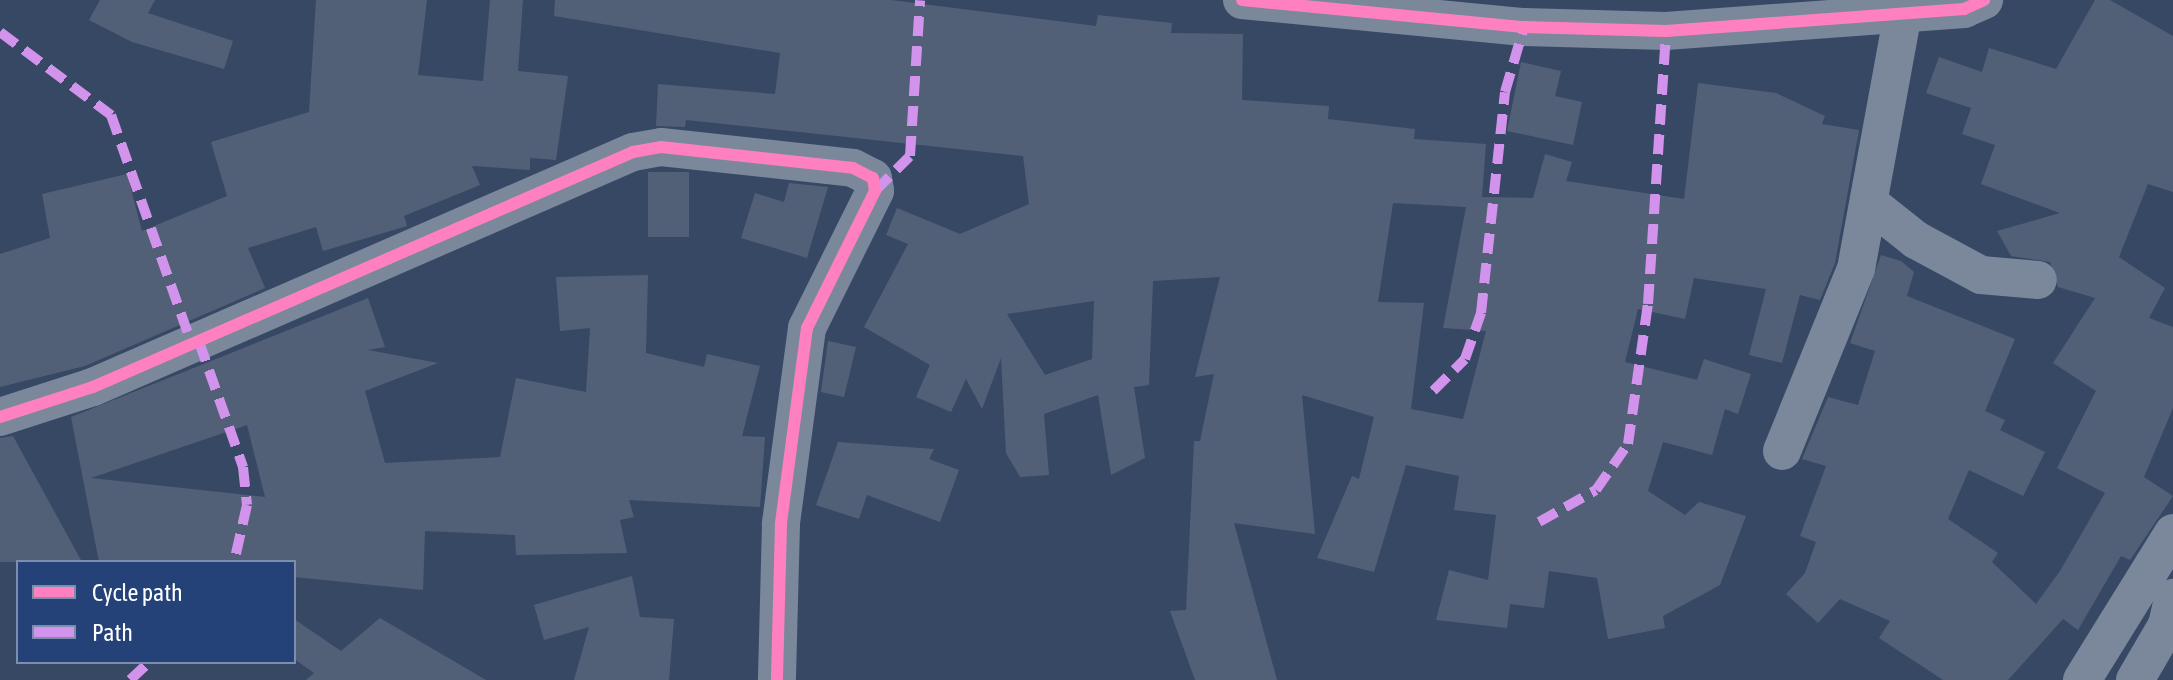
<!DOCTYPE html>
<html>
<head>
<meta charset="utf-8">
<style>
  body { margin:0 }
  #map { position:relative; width:2173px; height:680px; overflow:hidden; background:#374865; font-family:"Asap Condensed",sans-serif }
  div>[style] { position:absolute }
  .building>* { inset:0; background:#526077; transform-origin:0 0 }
  .minor>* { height:38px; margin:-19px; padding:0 19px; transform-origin:19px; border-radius:19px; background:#7b889c }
  .quiet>* { height:10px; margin-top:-5px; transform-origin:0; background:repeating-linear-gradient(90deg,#d193ec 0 20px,transparent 0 30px) }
  .cycleway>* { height:12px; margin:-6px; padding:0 6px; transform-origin:6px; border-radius:6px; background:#ff80c0 }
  span { translate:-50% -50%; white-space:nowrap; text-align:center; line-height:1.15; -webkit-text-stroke:6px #244278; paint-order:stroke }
  .legend { position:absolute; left:16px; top:560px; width:280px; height:104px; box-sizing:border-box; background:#244278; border:2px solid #7c8eae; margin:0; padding:10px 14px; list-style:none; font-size:24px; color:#fff }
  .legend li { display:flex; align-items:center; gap:16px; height:40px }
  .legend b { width:40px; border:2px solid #7c8eae }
</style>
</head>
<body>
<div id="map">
  <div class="building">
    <i style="clip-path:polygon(100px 0,155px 0,148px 13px,233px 41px,224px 69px,132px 42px,89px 20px)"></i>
    <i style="clip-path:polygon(316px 0,427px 0,418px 75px,483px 81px,490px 0,523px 0,518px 71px,568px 76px,556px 160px,530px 158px,530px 170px,472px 166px,480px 185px,404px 216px,407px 226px,323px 251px,316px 227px,248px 248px,265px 288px,85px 366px,0 387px,0 254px,50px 238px,42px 194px,127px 174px,142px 231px,227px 196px,211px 142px,309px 112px)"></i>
    <i style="clip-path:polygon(evenodd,555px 0,891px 0,1096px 26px,1098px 15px,1172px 23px,1171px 33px,1243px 34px,1242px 100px,1329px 106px,1328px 119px,1415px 129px,1414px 139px,1486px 144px,1482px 197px,1533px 198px,1545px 154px,1572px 162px,1566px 181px,1684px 199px,1698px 83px,1776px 93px,1825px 116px,1822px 124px,1859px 130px,1835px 263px,1820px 300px,1800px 295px,1782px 363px,1749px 355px,1766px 289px,1694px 278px,1685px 319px,1638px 309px,1625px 362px,1697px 380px,1704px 359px,1751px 374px,1738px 414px,1725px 409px,1712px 455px,1663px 442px,1648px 491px,1685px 515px,1699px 502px,1746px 516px,1720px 585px,1663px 616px,1665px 628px,1608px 639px,1597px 578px,1549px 571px,1544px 608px,1510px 604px,1507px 628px,1436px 620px,1449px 570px,1488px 580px,1496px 515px,1454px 510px,1459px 476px,1406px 465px,1374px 572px,1317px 558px,1352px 476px,1359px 479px,1374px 417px,1302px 395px,1315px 534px,1234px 523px,1277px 680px,1195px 680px,1170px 611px,1186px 610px,1194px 441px,1200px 441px,1214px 374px,1195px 377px,1220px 277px,1153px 281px,1149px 385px,1134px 387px,1145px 458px,1111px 475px,1098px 395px,1044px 414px,1049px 475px,1020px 477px,1006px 453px,1001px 358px,982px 409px,966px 379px,951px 412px,916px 397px,930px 365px,864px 327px,908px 244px,886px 235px,897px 208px,960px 234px,1029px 204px,1023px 156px,686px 120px,685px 127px,656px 126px,658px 84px,775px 94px,780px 53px,554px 16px,555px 0,1393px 203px,1466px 207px,1443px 328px,1486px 331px,1463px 419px,1411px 409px,1424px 303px,1378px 302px,1393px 203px,555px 0,1094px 301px,1092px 359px,1045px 375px,1007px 314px,1094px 301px)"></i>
    <i style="clip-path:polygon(2095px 0,2110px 0,2173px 36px,2173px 192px,2148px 184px,2119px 257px,2165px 288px,2149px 318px,2173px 327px,2173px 408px,2144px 477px,2173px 496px,2130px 560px,2121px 556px,2078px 630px,2063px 619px,2008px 680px,1943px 680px,1879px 638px,1890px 621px,1840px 599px,1818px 623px,1786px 594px,1805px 573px,1816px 542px,1800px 536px,1826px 466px,1802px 459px,1828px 397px,1858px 405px,1875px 351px,1850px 343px,1881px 255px,1901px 261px,1914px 272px,1907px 296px,2015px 339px,1985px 411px,2005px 420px,2000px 430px,2045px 452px,2023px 496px,1969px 470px,1948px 519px,1998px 553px,1992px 562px,2036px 604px,2060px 571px,2105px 493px,2057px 468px,2096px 391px,2053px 363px,2095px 298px,2058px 287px,2050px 262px,2011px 256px,1997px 231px,2060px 213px,1981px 184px,1995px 145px,1962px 134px,1971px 108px,1926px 93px,1939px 57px,1982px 72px,1989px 48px,2056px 69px)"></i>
    <i style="clip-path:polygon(1521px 62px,1561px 71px,1555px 96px,1582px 102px,1573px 145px,1507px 131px)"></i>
    <i style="left:648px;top:172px;width:41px;height:65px"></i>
    <i style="clip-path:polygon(789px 183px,828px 187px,807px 258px,741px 238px,755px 193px,784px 202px)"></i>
    <i style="clip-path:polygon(evenodd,648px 275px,646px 353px,704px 367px,707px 354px,760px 366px,742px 436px,765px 437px,760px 507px,629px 500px,634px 517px,620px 520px,627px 553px,516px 555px,515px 535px,425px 531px,423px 590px,294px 577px,294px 562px,99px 562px,71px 417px,368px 298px,385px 347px,368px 350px,438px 363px,365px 391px,385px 463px,500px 457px,516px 378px,586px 392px,590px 328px,560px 331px,556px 277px,648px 275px,247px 425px,265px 497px,91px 478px,247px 425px)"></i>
    <i style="clip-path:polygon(828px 341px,856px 347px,844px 397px,821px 392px)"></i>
    <i style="clip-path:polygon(13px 436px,82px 562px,0 562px,0 438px)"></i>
    <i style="clip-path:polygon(838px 442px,934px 449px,929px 459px,959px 470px,940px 522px,867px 495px,859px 519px,816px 505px)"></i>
    <i style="clip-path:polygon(632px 576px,640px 617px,674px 619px,669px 680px,574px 680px,589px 627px,544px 640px,534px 605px)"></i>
    <i style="clip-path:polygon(380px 618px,486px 680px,306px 680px,314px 673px,294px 659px,294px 619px,341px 651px)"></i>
  </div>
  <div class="minor">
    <i style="left:1242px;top:0;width:283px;rotate:5.5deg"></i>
    <i style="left:1524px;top:27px;width:142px;rotate:1.6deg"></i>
    <i style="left:1666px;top:31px;width:299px;rotate:-4.2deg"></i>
    <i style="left:1964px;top:9px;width:22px;rotate:-24deg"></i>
    <i style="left:1872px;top:205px;width:56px;rotate:38.5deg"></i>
    <i style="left:1916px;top:240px;width:74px;rotate:28.3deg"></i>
    <i style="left:1981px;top:275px;width:57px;rotate:5deg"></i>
    <i style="left:0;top:417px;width:98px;rotate:-17.9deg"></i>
    <i style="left:93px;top:387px;width:589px;rotate:-23.52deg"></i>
    <i style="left:633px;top:152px;width:28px;rotate:-10deg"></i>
    <i style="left:661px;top:147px;width:193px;rotate:6.2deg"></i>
    <i style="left:853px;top:168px;width:22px;rotate:27deg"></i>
    <i style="left:873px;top:178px;width:13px;rotate:81deg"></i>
    <i style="left:875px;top:191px;width:153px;rotate:116.4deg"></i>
    <i style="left:807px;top:328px;width:198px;rotate:97.6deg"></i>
    <i style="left:781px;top:524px;width:156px;rotate:91.5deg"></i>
    <i style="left:1782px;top:451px;width:196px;rotate:-67.9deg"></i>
    <i style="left:1856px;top:269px;width:259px;rotate:-79.6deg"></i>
    <i style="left:1903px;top:14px;width:17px;rotate:-123deg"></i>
    <i style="left:2082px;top:680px;width:173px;rotate:-58.2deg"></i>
    <i style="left:2135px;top:680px;width:64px;rotate:-59.8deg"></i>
    <i style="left:2167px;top:625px;width:28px;rotate:-77deg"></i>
  </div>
  <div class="quiet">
    <i style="left:0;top:32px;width:139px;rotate:36.8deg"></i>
    <i style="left:111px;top:115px;width:244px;rotate:70.6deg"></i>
    <i style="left:875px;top:191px;width:49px;rotate:-45deg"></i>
    <i style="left:910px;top:156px;width:156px;rotate:-86.3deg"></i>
    <i style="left:199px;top:342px;width:133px;rotate:70.6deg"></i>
    <i style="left:243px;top:467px;width:38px;rotate:84deg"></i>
    <i style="left:247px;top:505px;width:58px;rotate:102.8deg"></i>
    <i style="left:1433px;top:391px;width:45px;rotate:-45deg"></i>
    <i style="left:1465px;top:359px;width:49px;rotate:-70.8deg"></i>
    <i style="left:1481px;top:313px;width:222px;rotate:-83.8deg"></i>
    <i style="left:1505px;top:92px;width:68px;rotate:-73.7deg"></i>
    <i style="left:1539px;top:522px;width:65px;rotate:-29.3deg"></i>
    <i style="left:1596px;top:490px;width:56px;rotate:-55.2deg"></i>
    <i style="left:1628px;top:444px;width:141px;rotate:-81.9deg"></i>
    <i style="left:1648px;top:304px;width:274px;rotate:-86.2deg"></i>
    <i style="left:130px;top:680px;width:26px;rotate:-43deg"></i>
  </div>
  <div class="cycleway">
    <i style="left:1242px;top:0;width:283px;rotate:5.5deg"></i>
    <i style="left:1524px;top:27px;width:142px;rotate:1.6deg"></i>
    <i style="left:1666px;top:31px;width:299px;rotate:-4.2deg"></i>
    <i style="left:1964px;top:9px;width:22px;rotate:-24deg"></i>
    <i style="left:0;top:417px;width:98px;rotate:-17.9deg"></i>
    <i style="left:93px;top:387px;width:589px;rotate:-23.52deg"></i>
    <i style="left:633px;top:152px;width:28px;rotate:-10deg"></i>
    <i style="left:661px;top:147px;width:193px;rotate:6.2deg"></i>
    <i style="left:853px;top:168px;width:22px;rotate:27deg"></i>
    <i style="left:873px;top:178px;width:13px;rotate:81deg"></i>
    <i style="left:875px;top:191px;width:153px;rotate:116.4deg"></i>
    <i style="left:807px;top:328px;width:198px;rotate:97.6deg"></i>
    <i style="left:781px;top:524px;width:156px;rotate:91.5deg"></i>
  </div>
  <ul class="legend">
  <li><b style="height:10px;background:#ff80c0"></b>Cycle path</li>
  <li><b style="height:10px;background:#d193ec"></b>Path</li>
  </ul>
</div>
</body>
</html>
